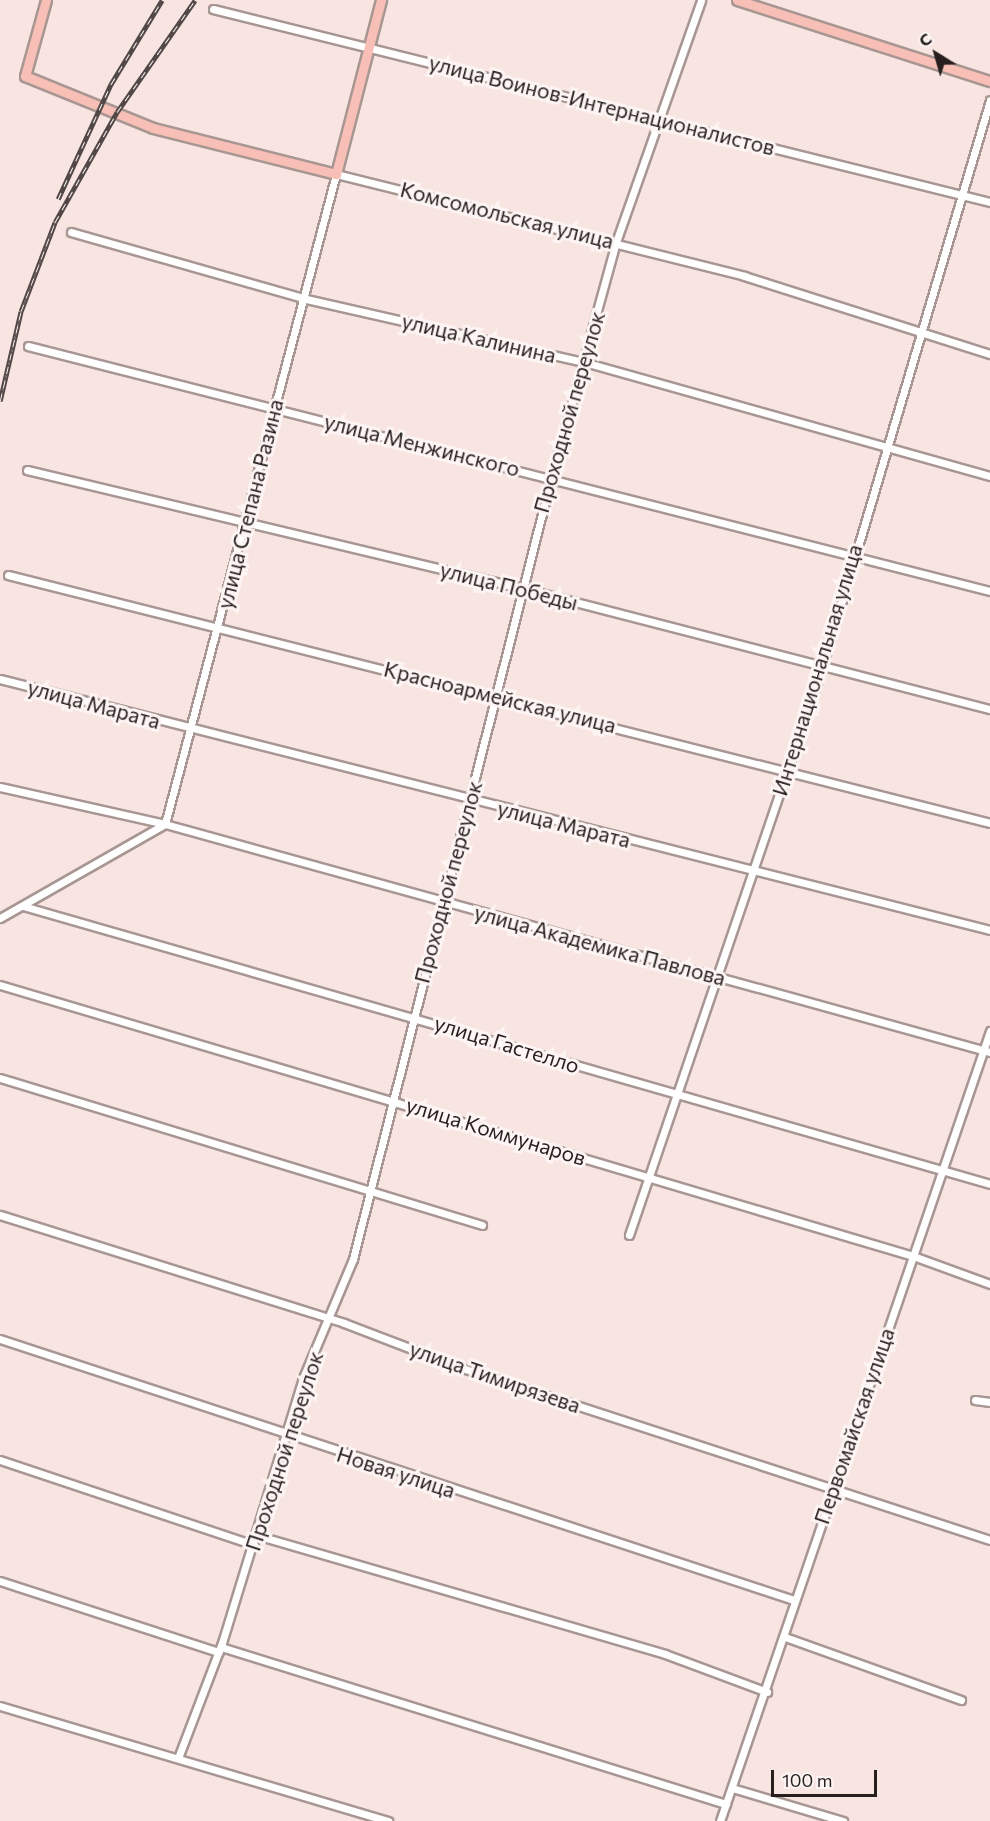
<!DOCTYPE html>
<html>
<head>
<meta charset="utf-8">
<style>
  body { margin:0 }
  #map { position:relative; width:990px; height:1821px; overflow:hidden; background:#f8e5e1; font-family:Commissioner,sans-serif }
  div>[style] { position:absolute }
  .roads { filter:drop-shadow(2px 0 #a79692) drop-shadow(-2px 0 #a79692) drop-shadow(0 2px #a79692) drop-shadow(0 -2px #a79692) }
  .minor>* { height:7px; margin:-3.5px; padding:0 3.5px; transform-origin:3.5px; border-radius:3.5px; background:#fff }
  .major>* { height:9px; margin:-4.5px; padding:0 4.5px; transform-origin:4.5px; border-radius:4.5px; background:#f7bfb5 }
  .rail>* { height:4.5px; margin-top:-2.25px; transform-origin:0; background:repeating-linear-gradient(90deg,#fdf5f3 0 7px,#524847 0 14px); box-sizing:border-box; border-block:2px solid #524847 }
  span { translate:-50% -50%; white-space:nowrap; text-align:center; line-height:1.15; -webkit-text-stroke:6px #fdf5f3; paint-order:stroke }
  .street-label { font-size:21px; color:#261f1e }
  .north { position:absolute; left:906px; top:24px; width:60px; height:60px; -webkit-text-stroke:4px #fdf5f3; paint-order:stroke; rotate:323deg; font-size:16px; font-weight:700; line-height:24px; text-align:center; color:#261f1e }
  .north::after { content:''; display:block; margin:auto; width:21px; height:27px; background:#261f1e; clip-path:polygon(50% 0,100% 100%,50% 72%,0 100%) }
  .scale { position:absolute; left:771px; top:1770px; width:106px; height:27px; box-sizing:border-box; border:3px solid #261f1e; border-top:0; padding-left:8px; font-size:18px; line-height:21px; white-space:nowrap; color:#261f1e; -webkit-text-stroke:4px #fdf5f3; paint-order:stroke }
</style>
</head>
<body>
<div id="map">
  <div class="roads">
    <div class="minor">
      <i style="left:213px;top:9px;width:801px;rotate:13.95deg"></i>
      <i style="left:71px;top:232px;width:240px;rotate:15.9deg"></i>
      <i style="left:302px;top:298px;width:289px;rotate:12.8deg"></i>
      <i style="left:584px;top:362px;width:422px;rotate:15.7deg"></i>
      <i style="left:28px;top:346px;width:993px;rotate:14.29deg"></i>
      <i style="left:27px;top:470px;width:508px;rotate:13.43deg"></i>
      <i style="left:521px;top:588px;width:484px;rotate:14.5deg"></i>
      <i style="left:8px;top:575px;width:1013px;rotate:14.17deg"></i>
      <i style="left:0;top:679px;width:1021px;rotate:14.23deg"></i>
      <i style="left:0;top:787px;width:169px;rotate:12.6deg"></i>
      <i style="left:165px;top:824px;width:856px;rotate:15.45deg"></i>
      <i style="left:23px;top:906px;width:1006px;rotate:16.04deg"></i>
      <i style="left:0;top:918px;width:190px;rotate:-29.7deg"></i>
      <i style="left:165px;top:824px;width:672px;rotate:-75.26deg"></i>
      <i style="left:336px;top:174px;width:421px;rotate:14deg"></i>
      <i style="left:744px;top:276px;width:258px;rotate:17.6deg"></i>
      <i style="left:0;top:985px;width:952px;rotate:16.53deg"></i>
      <i style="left:913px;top:1256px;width:82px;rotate:20deg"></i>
      <i style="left:0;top:1078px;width:504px;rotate:16.96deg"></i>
      <i style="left:0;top:1215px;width:361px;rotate:17.4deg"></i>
      <i style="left:344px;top:1323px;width:123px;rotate:20.9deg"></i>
      <i style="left:459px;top:1367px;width:558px;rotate:18.05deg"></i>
      <i style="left:629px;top:1235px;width:602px;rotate:-71.2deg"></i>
      <i style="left:823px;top:665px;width:589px;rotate:-73.53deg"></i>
      <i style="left:0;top:1339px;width:836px;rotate:18.2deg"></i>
      <i style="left:975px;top:1400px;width:15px;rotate:8deg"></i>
      <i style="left:0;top:1460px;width:268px;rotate:18.5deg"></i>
      <i style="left:256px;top:1535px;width:426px;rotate:16.2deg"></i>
      <i style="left:665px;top:1654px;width:109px;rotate:20.4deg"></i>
      <i style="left:0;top:1581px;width:230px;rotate:18deg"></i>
      <i style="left:785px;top:1637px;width:187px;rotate:19.7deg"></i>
      <i style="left:221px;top:1647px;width:529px;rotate:17.27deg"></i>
      <i style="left:0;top:1706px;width:405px;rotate:16.5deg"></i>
      <i style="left:178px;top:1758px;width:123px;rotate:-69.1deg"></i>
      <i style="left:222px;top:1643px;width:277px;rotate:-73deg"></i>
      <i style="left:303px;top:1378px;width:129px;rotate:-67.2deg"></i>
      <i style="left:353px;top:1259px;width:806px;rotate:-75.77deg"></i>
      <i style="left:551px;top:478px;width:245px;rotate:-74.6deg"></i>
      <i style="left:616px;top:242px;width:256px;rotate:-70.6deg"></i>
      <i style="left:732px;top:1788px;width:116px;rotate:16.6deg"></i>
      <i style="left:720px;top:1821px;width:835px;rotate:-71.13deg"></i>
    </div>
    <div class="major">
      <i style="left:46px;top:0;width:79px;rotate:105.4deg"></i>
      <i style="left:25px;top:76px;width:138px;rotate:22.1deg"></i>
      <i style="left:153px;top:128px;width:189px;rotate:14.1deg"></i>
      <i style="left:336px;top:174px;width:180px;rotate:-75.5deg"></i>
      <i style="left:737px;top:0;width:266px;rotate:17.8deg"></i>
    </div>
  </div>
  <div class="rail">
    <i style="left:58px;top:199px;width:127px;rotate:-65.3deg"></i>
    <i style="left:111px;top:84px;width:98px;rotate:-58.7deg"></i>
    <i style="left:0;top:401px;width:92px;rotate:-76.9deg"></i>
    <i style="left:21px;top:311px;width:95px;rotate:-69.1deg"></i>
    <i style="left:55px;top:222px;width:126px;rotate:-60.6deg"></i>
    <i style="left:117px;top:112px;width:136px;rotate:-55.1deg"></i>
  </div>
  <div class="street-label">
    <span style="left:602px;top:105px;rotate:14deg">улица Воинов-Интернационалистов</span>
    <span style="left:507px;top:215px;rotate:14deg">Комсомольская улица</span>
    <span style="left:479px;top:338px;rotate:13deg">улица Калинина</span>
    <span style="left:569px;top:412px;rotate:-74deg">Проходной переулок</span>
    <span style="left:422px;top:445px;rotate:14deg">улица Менжинского</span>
    <span style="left:250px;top:504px;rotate:-76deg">улица Степана Разина</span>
    <span style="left:509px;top:586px;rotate:14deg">улица Победы</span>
    <span style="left:817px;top:670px;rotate:-73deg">Интернациональная улица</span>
    <span style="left:500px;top:697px;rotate:14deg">Красноармейская улица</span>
    <span style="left:94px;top:704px;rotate:15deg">улица Марата</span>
    <span style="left:564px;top:824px;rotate:14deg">улица Марата</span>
    <span style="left:448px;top:882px;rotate:-75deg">Проходной переулок</span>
    <span style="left:600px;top:945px;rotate:15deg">улица Академика Павлова</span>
    <span style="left:507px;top:1044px;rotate:17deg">улица Гастелло</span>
    <span style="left:496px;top:1131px;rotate:17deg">улица Коммунаров</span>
    <span style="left:495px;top:1377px;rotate:19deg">улица Тимирязева</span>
    <span style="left:854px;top:1426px;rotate:-71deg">Первомайская улица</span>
    <span style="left:284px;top:1451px;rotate:-72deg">Проходной переулок</span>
    <span style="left:396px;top:1472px;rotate:18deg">Новая улица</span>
  </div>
  <div class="north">С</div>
  <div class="scale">100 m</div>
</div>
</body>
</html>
